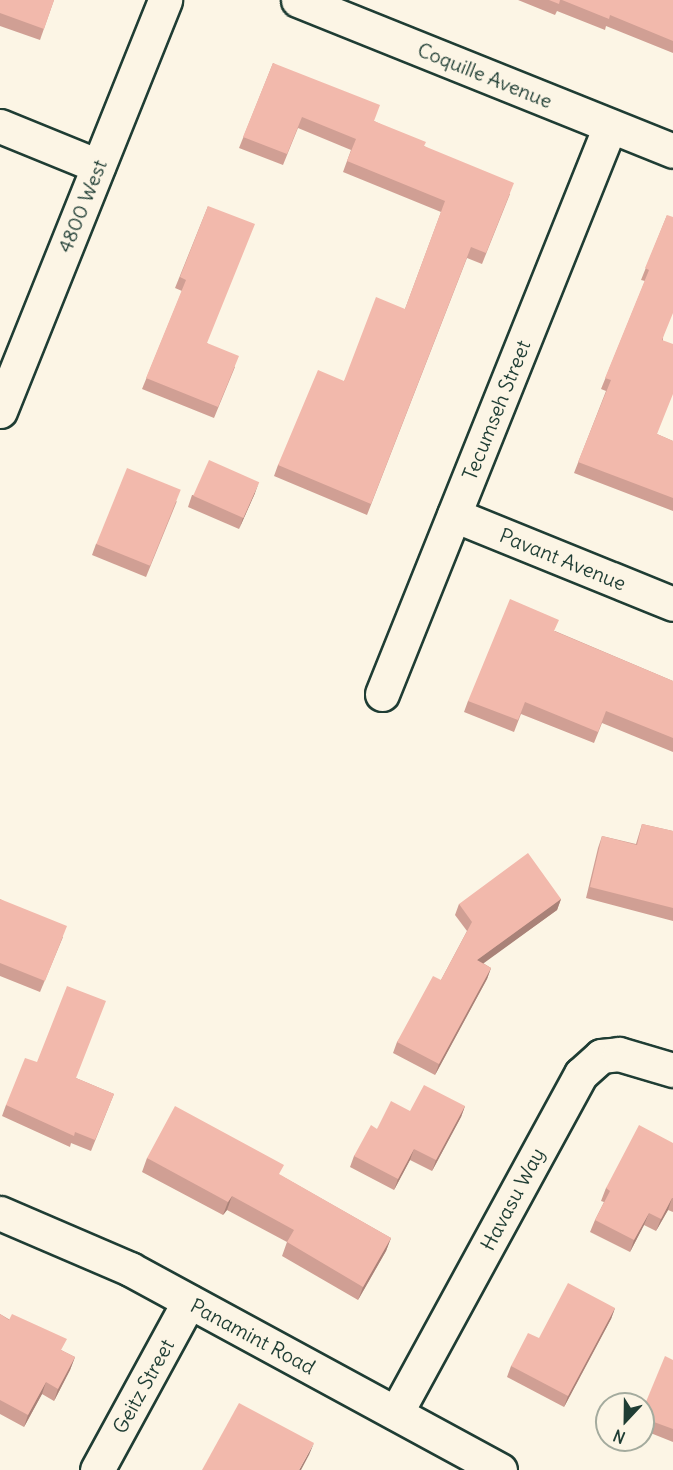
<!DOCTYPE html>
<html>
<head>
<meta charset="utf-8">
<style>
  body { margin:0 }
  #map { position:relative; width:673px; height:1470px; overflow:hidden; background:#fcf5e5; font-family:Delius,sans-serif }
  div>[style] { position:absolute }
  .roads { filter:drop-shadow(2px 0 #1f3d34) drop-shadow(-2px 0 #1f3d34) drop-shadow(0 2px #1f3d34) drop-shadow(0 -2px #1f3d34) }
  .minor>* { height:33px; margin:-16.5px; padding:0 16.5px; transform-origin:16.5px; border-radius:16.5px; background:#fcf5e5 }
  .major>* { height:33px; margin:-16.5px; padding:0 16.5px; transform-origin:16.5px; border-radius:16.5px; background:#fcf5e5 }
  .wall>* { inset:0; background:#d09f94 }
  .shaded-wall>* { inset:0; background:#a98278 }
  .building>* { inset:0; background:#f2b9ac; transform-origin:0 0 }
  span { translate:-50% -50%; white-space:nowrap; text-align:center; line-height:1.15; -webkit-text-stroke:4.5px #fcf5e5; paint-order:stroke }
  .street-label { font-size:20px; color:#1f3d34 }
  .north { position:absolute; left:595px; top:1392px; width:60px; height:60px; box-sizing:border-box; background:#fcf5e5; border:2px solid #a4ab9e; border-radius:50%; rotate:202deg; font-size:16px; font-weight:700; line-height:24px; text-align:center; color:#1f3d34 }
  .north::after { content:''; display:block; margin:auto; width:21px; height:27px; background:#1f3d34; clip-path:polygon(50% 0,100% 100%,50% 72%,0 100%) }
</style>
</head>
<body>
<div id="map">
  <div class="roads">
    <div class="minor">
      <i style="left:298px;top:0;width:404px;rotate:21.9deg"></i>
      <i style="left:0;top:126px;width:106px;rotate:22.2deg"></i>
      <i style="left:454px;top:515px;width:236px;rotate:22.1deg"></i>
      <i style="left:382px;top:694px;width:612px;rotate:-68.13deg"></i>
      <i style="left:0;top:1213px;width:142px;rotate:23.3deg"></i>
      <i style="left:130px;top:1269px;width:421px;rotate:28.5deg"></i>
      <i style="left:396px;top:1413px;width:386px;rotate:-61.4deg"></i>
      <i style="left:581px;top:1074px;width:27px;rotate:-42deg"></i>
      <i style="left:601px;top:1056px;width:18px;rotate:-6deg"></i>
      <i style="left:619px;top:1054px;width:56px;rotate:16.5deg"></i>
      <i style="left:97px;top:1470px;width:192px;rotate:-61.4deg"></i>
    </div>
    <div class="major">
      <i style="left:0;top:411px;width:443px;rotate:-68.1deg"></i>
    </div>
  </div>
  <div class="wall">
    <i style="clip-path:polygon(0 0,54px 0,40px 40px,0 26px)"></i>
    <i style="clip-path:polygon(518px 0,673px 0,673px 53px,606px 26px,605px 30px,557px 11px,555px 15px)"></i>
    <i style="clip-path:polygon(273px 63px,374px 121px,424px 146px,510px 194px,482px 264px,467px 258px,367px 515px,274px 476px,278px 465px,344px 381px,405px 309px,441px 212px,343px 172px,351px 150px,298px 128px,283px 165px,239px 148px)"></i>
    <i style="clip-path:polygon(208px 206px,207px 343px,235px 367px,214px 418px,142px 389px,182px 291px,175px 288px)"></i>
    <i style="clip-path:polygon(667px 215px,663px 340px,657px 434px,673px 441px,673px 511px,574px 473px,606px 391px,601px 389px,645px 281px,641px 280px)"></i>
    <i style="clip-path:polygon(255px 493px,239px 529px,188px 507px,192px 495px)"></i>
    <i style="clip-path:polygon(177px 501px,146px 577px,92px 555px,96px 544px)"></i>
    <i style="clip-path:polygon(555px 631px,673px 681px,673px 752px,602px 723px,594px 743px,521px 714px,514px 732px,464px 712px,468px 701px)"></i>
    <i style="clip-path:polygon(642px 824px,673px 831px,673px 921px,586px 898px,598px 848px,602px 836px,636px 844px)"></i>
    <i style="clip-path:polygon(0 899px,63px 937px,40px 992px,0 976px)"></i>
    <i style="clip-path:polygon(561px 899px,557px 910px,483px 963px,491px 968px,487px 979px,435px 1075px,393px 1053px,397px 1042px,441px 980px,467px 931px,455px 915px,459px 904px)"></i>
    <i style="clip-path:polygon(76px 1078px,114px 1094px,91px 1151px,71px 1143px,70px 1147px,2px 1116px,6px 1105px)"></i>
    <i style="clip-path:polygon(465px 1106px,461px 1117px,432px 1171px,410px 1160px,394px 1190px,350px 1167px,354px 1156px,377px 1129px,410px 1111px)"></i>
    <i style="clip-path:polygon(673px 1143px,673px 1212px,668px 1210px,656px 1231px,644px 1225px,630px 1252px,590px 1232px,595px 1220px,604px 1202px,601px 1201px,606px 1188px)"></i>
    <i style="clip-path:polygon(147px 1158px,280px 1175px,391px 1238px,386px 1251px,358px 1300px,282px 1256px,287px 1242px,227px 1210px,223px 1215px,142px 1172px)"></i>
    <i style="clip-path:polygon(615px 1308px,611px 1319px,564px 1407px,507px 1377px,511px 1366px)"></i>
    <i style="clip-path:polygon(0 1314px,63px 1351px,75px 1357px,70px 1370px,54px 1401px,42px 1394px,24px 1427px,0 1414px)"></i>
    <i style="clip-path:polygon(673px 1360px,673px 1442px,643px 1430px,643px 1409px)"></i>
  </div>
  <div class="shaded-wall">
    <i style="clip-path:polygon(259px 482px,255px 493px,239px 529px,243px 518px)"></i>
    <i style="clip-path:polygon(561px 899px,557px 910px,473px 971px,477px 960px)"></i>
    <i style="clip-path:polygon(491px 968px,487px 979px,435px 1075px,439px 1064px)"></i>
    <i style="clip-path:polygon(465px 1106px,461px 1117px,432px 1171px,436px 1160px)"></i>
    <i style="clip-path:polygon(414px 1149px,410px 1160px,394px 1190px,398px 1179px)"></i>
    <i style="clip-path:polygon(232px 1196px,227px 1210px,223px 1215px,228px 1202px)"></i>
    <i style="clip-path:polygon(672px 1198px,668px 1210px,656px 1231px,661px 1219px)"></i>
    <i style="clip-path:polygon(649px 1213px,644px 1225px,630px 1252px,634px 1240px)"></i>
    <i style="clip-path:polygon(391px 1238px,386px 1251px,358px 1300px,363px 1287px)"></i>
    <i style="clip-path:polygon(615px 1308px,611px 1319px,564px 1407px,568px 1396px)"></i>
    <i style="clip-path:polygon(75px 1357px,70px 1370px,54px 1401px,58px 1389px)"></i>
    <i style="clip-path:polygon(46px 1382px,42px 1394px,24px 1427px,28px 1415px)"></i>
    <i style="clip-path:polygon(314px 1443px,309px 1455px,301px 1470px,299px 1470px)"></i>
  </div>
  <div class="building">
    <i style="clip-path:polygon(0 0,54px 0,44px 29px,0 13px)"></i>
    <i style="clip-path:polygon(549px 0,560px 0,559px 4px)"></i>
    <i style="clip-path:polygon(562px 0,673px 0,673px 41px,610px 15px,609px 19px)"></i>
    <i style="clip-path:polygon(273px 63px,380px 105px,374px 121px,426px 142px,424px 146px,514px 183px,486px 253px,471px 247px,371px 504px,278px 465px,318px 370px,344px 381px,376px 297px,405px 309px,445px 201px,347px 161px,356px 139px,302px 117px,287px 154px,243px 137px)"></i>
    <i style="clip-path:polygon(208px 206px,255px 224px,207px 343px,239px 356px,218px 407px,146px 378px,186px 280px,180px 277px)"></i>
    <i style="clip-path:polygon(667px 215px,673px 217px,673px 313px,662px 340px,673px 344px,673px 394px,657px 434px,673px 441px,673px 498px,578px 462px,611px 380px,605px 378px,649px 270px,645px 268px)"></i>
    <i style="left:209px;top:460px;width:55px;height:39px;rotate:24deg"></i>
    <i style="left:127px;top:468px;width:58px;height:82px;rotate:22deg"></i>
    <i style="clip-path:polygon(510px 599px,559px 620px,554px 631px,673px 681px,673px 738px,606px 711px,598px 732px,525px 702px,518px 720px,468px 701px)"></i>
    <i style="clip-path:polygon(642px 824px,673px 831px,673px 908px,590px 887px,602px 836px,637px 845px)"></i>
    <i style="clip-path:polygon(528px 853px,561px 899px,477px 960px,491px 968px,439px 1064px,397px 1042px,433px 976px,441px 980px,472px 922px,459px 904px)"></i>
    <i style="clip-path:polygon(0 899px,67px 926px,45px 981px,0 963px)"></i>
    <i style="clip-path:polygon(67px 986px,106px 1001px,76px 1078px,114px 1094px,95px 1140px,75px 1132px,74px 1136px,6px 1105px,25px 1058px,37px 1062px)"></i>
    <i style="clip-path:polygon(424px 1085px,465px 1106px,436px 1160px,414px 1149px,398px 1179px,354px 1156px,371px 1125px,377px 1129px,391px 1101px,410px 1111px)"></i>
    <i style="clip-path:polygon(175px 1106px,284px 1165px,279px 1174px,391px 1238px,363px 1287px,287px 1242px,294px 1230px,232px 1196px,228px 1202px,147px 1158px)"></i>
    <i style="clip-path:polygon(639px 1125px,673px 1143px,673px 1198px,672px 1198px,661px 1219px,649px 1213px,634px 1240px,595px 1220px,610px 1191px,606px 1188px)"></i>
    <i style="clip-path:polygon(568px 1283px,615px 1308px,568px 1396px,511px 1366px,528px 1333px,539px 1338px)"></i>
    <i style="clip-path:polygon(0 1314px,9px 1320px,12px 1314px,67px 1339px,61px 1350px,75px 1357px,58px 1389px,46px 1382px,28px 1415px,0 1400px)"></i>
    <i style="clip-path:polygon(665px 1356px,673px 1360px,673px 1429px,643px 1418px,643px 1409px)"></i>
    <i style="clip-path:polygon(239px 1403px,314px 1443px,299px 1470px,202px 1470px)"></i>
  </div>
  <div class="street-label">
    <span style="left:485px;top:75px;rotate:22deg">Coquille Avenue</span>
    <span style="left:82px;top:206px;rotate:-68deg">4800 West</span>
    <span style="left:496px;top:410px;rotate:-68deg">Tecumseh Street</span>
    <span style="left:563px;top:559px;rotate:22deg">Pavant Avenue</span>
    <span style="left:512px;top:1199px;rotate:-62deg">Havasu Way</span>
    <span style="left:253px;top:1336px;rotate:28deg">Panamint Road</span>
    <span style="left:143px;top:1386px;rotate:-61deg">Geitz Street</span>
  </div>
  <div class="north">N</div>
</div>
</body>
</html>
